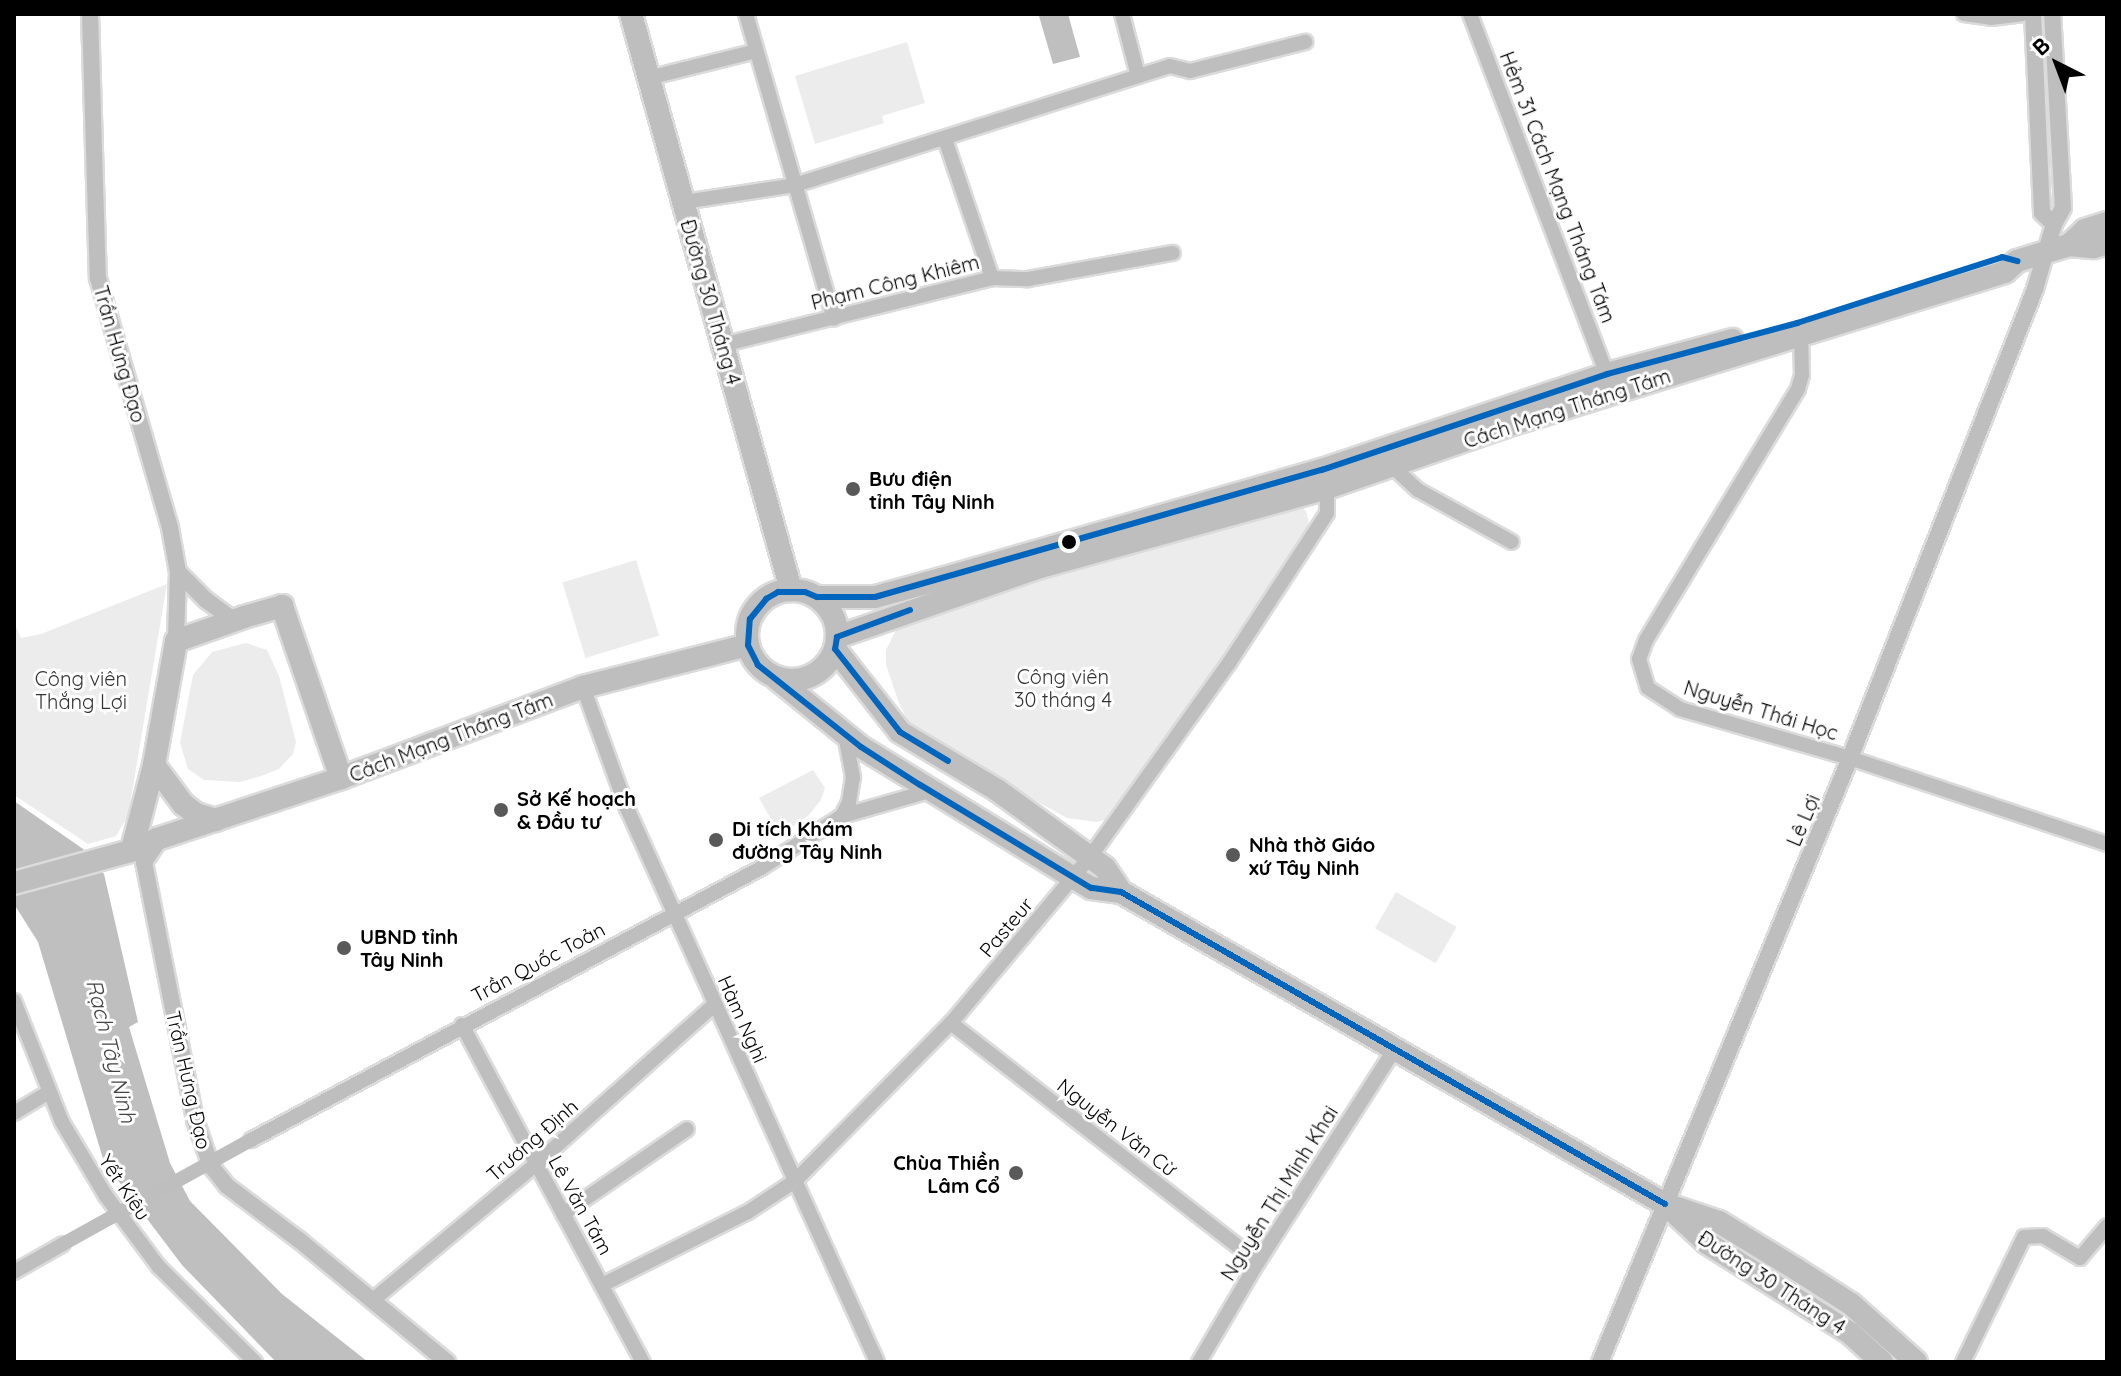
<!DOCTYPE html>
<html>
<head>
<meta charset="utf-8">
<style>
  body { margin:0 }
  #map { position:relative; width:2121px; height:1376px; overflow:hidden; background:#fff; font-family:Quicksand,sans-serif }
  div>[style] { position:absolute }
  .green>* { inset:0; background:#ececec; transform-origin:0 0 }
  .water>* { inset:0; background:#bfbfbf }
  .roads { filter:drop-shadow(2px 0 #dbdbdb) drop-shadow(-2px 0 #dbdbdb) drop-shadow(0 2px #dbdbdb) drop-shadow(0 -2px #dbdbdb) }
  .minor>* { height:14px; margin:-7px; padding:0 7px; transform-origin:7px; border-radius:7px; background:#bebebe }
  .tertiary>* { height:16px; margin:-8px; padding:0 8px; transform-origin:8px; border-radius:8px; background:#bebebe }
  .primary>* { height:22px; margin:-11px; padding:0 11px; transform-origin:11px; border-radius:11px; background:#bebebe }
  .primary>.ring { margin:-11px; padding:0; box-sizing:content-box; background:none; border:22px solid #bebebe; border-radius:50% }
  .minor-bridge>* { height:14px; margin:-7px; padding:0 7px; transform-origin:7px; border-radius:7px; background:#bebebe }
  .bus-1>* { height:6px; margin:-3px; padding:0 3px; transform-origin:3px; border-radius:3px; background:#0065bd }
  .dots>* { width:22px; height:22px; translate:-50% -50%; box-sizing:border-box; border:4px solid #fff; border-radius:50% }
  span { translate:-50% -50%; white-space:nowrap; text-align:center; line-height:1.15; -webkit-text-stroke:6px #fff; paint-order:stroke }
  .street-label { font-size:20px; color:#000 }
  .poi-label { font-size:20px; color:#000; font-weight:700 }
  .left { translate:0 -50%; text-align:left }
  .right { translate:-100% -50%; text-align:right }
  .park-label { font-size:20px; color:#333 }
  .water-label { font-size:22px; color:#444; font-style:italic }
  .frame { position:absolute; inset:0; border:16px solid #000; pointer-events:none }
  .north { position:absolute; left:2017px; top:24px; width:80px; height:80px; -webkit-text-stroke:6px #fff; paint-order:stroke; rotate:318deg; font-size:22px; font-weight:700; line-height:32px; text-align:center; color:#000 }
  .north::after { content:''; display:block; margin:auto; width:28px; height:36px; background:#000; clip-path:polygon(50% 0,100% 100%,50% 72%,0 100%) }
</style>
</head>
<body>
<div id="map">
  <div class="green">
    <i style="clip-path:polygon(907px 42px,925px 103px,882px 116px,884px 123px,815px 144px,795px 76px)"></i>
    <i style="clip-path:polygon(1300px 505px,1306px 511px,1309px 523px,1298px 549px,1109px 819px,1097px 822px,1067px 818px,914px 734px,899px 703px,886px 665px,886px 650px,899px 624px,918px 615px,1271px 508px)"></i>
    <i style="left:636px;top:560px;width:79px;height:77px;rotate:73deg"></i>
    <i style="clip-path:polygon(167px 584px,128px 816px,116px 836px,88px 844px,14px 795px,14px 622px,21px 638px,41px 634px)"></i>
    <i style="clip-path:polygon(246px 643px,267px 650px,279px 676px,296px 742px,293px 754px,279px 769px,261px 776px,240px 782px,204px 780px,188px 769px,180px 743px,193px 675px,212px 652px)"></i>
    <i style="clip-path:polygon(813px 770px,825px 788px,821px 800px,808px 816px,780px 835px,759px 798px)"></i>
    <i style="left:1396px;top:892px;width:70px;height:42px;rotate:30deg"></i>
  </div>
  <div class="water">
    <i style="clip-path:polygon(1068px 14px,1080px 57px,1053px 64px,1039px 16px)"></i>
    <i style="clip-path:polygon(14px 801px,86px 851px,104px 874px,138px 1022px,129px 1027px,170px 1163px,190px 1201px,282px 1294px,368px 1362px,276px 1362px,182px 1265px,104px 1162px,38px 942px,14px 904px)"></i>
  </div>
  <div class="roads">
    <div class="minor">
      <i style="left:746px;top:14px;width:317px;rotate:73.9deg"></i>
      <i style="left:1122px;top:14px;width:64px;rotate:75.5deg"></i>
      <i style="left:1470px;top:14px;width:385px;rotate:69.2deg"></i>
      <i style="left:1964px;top:14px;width:27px;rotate:8deg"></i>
      <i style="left:1991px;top:18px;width:31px;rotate:-7deg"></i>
      <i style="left:648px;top:78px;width:111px;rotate:-14deg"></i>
      <i style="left:945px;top:139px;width:147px;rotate:71.3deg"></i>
      <i style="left:683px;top:202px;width:113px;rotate:-8.6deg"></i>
      <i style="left:795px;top:185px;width:393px;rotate:-17.6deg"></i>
      <i style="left:1170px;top:66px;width:21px;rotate:14deg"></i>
      <i style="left:1190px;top:71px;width:119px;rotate:-14.2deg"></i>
      <i style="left:1801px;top:335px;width:40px;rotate:88.6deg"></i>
      <i style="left:1802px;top:375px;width:15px;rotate:106deg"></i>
      <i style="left:1798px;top:389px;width:293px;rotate:121.2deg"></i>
      <i style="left:1646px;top:640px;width:20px;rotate:110deg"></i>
      <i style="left:1639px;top:659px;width:30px;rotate:73deg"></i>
      <i style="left:1648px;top:688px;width:38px;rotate:33deg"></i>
      <i style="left:1680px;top:709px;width:177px;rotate:16.1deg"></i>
      <i style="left:1850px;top:758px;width:271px;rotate:18.5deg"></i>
      <i style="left:722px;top:345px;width:278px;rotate:-13.9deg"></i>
      <i style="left:992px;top:278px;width:36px;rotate:2deg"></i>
      <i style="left:1028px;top:279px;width:147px;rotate:-10.2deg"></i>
      <i style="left:1392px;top:466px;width:35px;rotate:43deg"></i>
      <i style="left:1418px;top:490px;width:107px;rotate:29deg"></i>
      <i style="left:583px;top:687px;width:127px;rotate:70.1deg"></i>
      <i style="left:626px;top:806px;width:610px;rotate:65.7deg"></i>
      <i style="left:842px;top:816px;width:16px;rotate:-63deg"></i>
      <i style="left:849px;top:802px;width:25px;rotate:-81deg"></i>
      <i style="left:853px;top:777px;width:43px;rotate:-100.8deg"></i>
      <i style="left:14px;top:1001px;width:130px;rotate:68.4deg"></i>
      <i style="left:62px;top:1122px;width:86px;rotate:59.3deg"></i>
      <i style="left:106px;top:1196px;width:89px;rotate:53.3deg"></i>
      <i style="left:159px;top:1267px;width:135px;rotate:44.7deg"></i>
      <i style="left:951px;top:1023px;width:389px;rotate:37.9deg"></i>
      <i style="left:462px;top:1025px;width:383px;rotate:61.8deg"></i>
      <i style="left:14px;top:1113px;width:41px;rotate:-31deg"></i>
      <i style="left:251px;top:1140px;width:578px;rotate:-28.07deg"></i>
      <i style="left:761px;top:868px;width:96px;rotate:-32.7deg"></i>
      <i style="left:842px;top:816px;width:91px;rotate:-15.9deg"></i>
      <i style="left:563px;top:1214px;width:150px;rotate:-34.4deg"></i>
      <i style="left:14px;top:1272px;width:56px;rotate:-29.7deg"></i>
      <i style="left:602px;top:1285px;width:163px;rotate:-26.6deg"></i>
      <i style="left:748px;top:1212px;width:56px;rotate:-33.4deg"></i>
      <i style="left:795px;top:1181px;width:222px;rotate:-45.4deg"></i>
      <i style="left:951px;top:1023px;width:217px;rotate:-50.1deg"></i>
      <i style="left:1090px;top:857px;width:239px;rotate:-54.4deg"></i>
      <i style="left:1229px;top:663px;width:179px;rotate:-56.8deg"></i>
      <i style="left:1327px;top:513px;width:25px;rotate:-90deg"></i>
      <i style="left:373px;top:1300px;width:211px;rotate:-39.8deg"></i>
      <i style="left:535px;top:1165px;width:240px;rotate:-41.8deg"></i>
      <i style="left:1199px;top:1362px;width:116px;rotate:-59.5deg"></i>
      <i style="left:1258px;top:1262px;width:255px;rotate:-57.3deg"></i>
      <i style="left:1963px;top:1362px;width:139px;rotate:-64deg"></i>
      <i style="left:2024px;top:1237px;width:19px;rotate:-3deg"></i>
      <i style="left:2043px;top:1236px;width:43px;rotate:30.7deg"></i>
      <i style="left:2080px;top:1258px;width:42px;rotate:-49.8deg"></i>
    </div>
    <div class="tertiary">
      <i style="left:90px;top:14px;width:264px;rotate:88.3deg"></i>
      <i style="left:98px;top:278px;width:260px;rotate:73.9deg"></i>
      <i style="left:170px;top:528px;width:45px;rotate:79.7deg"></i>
      <i style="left:178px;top:572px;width:69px;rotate:91.7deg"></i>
      <i style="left:2033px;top:14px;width:199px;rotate:87.4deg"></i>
      <i style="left:2042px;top:213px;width:16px;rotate:43deg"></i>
      <i style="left:178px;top:572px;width:40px;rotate:45deg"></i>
      <i style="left:206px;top:600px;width:36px;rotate:36deg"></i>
      <i style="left:159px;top:840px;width:27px;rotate:124deg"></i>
      <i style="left:144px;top:862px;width:263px;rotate:78.8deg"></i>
      <i style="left:195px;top:1120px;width:49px;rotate:70.8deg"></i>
      <i style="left:211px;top:1166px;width:26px;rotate:51deg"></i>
      <i style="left:227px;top:1186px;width:90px;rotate:36.9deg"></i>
      <i style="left:299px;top:1240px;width:192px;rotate:39.5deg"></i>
      <i style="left:1600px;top:1362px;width:654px;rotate:-67.51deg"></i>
      <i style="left:1850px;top:758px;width:504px;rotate:-68.47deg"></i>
      <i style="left:2035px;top:289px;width:68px;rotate:-73.7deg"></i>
      <i style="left:2054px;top:224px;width:18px;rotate:-61deg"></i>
      <i style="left:2063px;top:208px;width:194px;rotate:-93.2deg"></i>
    </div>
    <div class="primary">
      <i style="left:631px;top:14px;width:598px;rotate:74.48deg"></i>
      <i style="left:2069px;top:245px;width:22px;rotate:-43deg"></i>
      <i style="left:2085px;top:230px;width:23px;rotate:-18deg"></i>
      <i class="ring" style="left:747px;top:590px;width:68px;height:68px"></i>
      <i style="left:817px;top:597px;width:58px"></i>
      <i style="left:875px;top:597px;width:68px;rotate:-15.3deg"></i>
      <i style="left:941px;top:579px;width:396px;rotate:-16deg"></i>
      <i style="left:1322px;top:470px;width:301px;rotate:-18.6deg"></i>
      <i style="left:1607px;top:374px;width:130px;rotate:-15.2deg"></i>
      <i style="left:837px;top:637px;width:212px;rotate:-19deg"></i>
      <i style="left:1037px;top:568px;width:301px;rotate:-15.4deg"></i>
      <i style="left:1327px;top:488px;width:186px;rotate:-19.1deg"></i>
      <i style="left:1503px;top:427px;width:525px;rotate:-17.16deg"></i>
      <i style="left:2005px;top:272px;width:16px;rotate:-43deg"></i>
      <i style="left:2017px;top:261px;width:54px;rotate:-17.1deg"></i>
      <i style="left:2069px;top:245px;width:25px;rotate:5deg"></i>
      <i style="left:2094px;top:247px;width:14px;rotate:-17deg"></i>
      <i style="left:835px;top:649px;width:105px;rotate:51.9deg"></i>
      <i style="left:900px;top:732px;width:113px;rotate:30.9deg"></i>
      <i style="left:997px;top:790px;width:133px;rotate:35.8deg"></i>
      <i style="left:1105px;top:868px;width:29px;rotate:56deg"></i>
      <i style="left:777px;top:679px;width:108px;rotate:39deg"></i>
      <i style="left:861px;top:747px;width:250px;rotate:31.6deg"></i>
      <i style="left:1074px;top:878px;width:20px;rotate:30deg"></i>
      <i style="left:1091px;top:888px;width:30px;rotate:8deg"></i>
      <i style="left:1121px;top:892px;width:627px;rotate:29.84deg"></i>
      <i style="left:1665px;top:1204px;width:57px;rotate:42.9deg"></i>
      <i style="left:1707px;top:1243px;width:169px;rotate:32.2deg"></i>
      <i style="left:1850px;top:1333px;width:43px;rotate:42.2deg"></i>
      <i style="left:154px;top:765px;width:49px;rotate:53.4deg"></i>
      <i style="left:183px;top:804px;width:16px;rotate:38deg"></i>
      <i style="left:196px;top:814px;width:21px;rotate:17deg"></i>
      <i style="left:132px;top:849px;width:87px;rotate:-75.3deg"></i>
      <i style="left:154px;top:765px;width:126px;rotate:-79.9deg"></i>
      <i style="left:176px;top:641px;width:72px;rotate:-19.4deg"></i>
      <i style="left:244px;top:617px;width:40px;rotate:-16deg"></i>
      <i style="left:282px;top:606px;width:182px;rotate:71.1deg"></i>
      <i style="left:14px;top:883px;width:129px;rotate:-15.3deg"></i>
      <i style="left:138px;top:849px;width:21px;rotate:-28deg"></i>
      <i style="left:157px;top:839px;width:194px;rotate:-18.3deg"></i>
      <i style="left:341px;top:778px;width:259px;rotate:-20.6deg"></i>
      <i style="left:583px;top:687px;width:170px;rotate:-14.3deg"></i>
      <i style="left:1674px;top:1207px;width:47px;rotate:18.4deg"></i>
      <i style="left:1719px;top:1222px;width:90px;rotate:31.4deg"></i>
      <i style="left:1796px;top:1269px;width:65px;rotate:32.5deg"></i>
      <i style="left:1851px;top:1304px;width:87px;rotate:41.7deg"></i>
    </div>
  </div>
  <div class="minor-bridge">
    <i style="left:63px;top:1244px;width:215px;rotate:-29deg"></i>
  </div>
  <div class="bus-1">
    <i style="left:910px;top:610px;width:78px;rotate:159.7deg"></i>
    <i style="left:837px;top:637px;width:12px;rotate:99deg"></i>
    <i style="left:835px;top:649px;width:105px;rotate:51.9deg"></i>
    <i style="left:900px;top:732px;width:56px;rotate:31.1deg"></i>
    <i style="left:1665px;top:1204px;width:627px;rotate:-150.16deg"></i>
    <i style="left:1121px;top:892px;width:30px;rotate:-172deg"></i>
    <i style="left:1091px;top:888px;width:200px;rotate:-148.9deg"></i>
    <i style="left:920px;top:785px;width:70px;rotate:-147.2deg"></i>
    <i style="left:861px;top:747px;width:132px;rotate:-141.5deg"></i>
    <i style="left:758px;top:665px;width:22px;rotate:-117deg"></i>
    <i style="left:748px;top:645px;width:26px;rotate:-86deg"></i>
    <i style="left:750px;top:619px;width:26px;rotate:-51deg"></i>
    <i style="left:766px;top:599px;width:14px;rotate:-30deg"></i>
    <i style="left:778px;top:592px;width:27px"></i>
    <i style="left:805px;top:592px;width:13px;rotate:23deg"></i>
    <i style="left:817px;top:597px;width:58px"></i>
    <i style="left:875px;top:597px;width:465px;rotate:-15.9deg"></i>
    <i style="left:1322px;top:470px;width:301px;rotate:-18.6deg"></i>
    <i style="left:1607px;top:374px;width:197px;rotate:-15deg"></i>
    <i style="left:1797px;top:323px;width:215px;rotate:-17.8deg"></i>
    <i style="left:2002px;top:257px;width:16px;rotate:15deg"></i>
  </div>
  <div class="dots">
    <i style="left:853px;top:489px;background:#595959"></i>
    <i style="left:1069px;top:542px;background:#000"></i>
    <i style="left:501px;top:810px;background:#595959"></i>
    <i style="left:716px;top:840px;background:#595959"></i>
    <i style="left:1233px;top:855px;background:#595959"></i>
    <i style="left:344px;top:948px;background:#595959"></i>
    <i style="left:1016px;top:1173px;background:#595959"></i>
  </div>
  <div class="street-label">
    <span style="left:1558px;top:187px;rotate:69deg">Hẻm 31 Cách Mạng Tháng Tám</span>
    <span style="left:895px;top:282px;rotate:-14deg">Phạm Công Khiêm</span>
    <span style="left:711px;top:302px;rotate:74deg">Đường 30 Tháng 4</span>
    <span style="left:120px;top:354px;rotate:74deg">Trần Hưng Đạo</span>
    <span style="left:1567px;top:408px;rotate:-18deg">Cách Mạng Tháng Tám</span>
    <span style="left:1761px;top:710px;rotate:17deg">Nguyễn Thái Học</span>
    <span style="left:451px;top:737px;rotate:-21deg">Cách Mạng Tháng Tám</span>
    <span style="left:1803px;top:820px;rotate:-67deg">Lê Lợi</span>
    <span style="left:1006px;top:927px;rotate:-50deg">Pasteur</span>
    <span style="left:538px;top:962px;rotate:-28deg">Trần Quốc Toản</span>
    <span style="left:743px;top:1019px;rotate:66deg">Hàm Nghi</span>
    <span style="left:189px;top:1080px;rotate:77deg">Trần Hưng Đạo</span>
    <span style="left:1117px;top:1127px;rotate:38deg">Nguyễn Văn Cừ</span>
    <span style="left:532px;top:1140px;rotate:-41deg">Trương Định</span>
    <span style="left:125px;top:1187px;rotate:56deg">Yết Kiêu</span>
    <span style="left:1279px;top:1193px;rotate:-58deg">Nguyễn Thị Minh Khai</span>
    <span style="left:581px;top:1205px;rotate:61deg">Lê Văn Tám</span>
    <span style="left:1772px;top:1282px;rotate:33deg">Đường 30 Tháng 4</span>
  </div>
  <div class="poi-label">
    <span class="left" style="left:869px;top:490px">Bưu điện<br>tỉnh Tây Ninh</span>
    <span class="left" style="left:517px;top:810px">Sở Kế hoạch<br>&amp; Đầu tư</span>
    <span class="left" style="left:732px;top:840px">Di tích Khám<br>đường Tây Ninh</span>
    <span class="left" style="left:1249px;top:856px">Nhà thờ Giáo<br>xứ Tây Ninh</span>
    <span class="left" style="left:360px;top:948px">UBND tỉnh<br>Tây Ninh</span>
    <span class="right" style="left:1000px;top:1174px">Chùa Thiền<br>Lâm Cổ</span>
  </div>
  <div class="park-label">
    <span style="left:1063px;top:688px">Công viên<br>30 tháng 4</span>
    <span style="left:81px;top:690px">Công viên<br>Thắng Lợi</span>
  </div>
  <div class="water-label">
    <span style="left:111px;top:1051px;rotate:76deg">Rạch Tây Ninh</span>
  </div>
  <div class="frame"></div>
  <div class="north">B</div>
</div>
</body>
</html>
